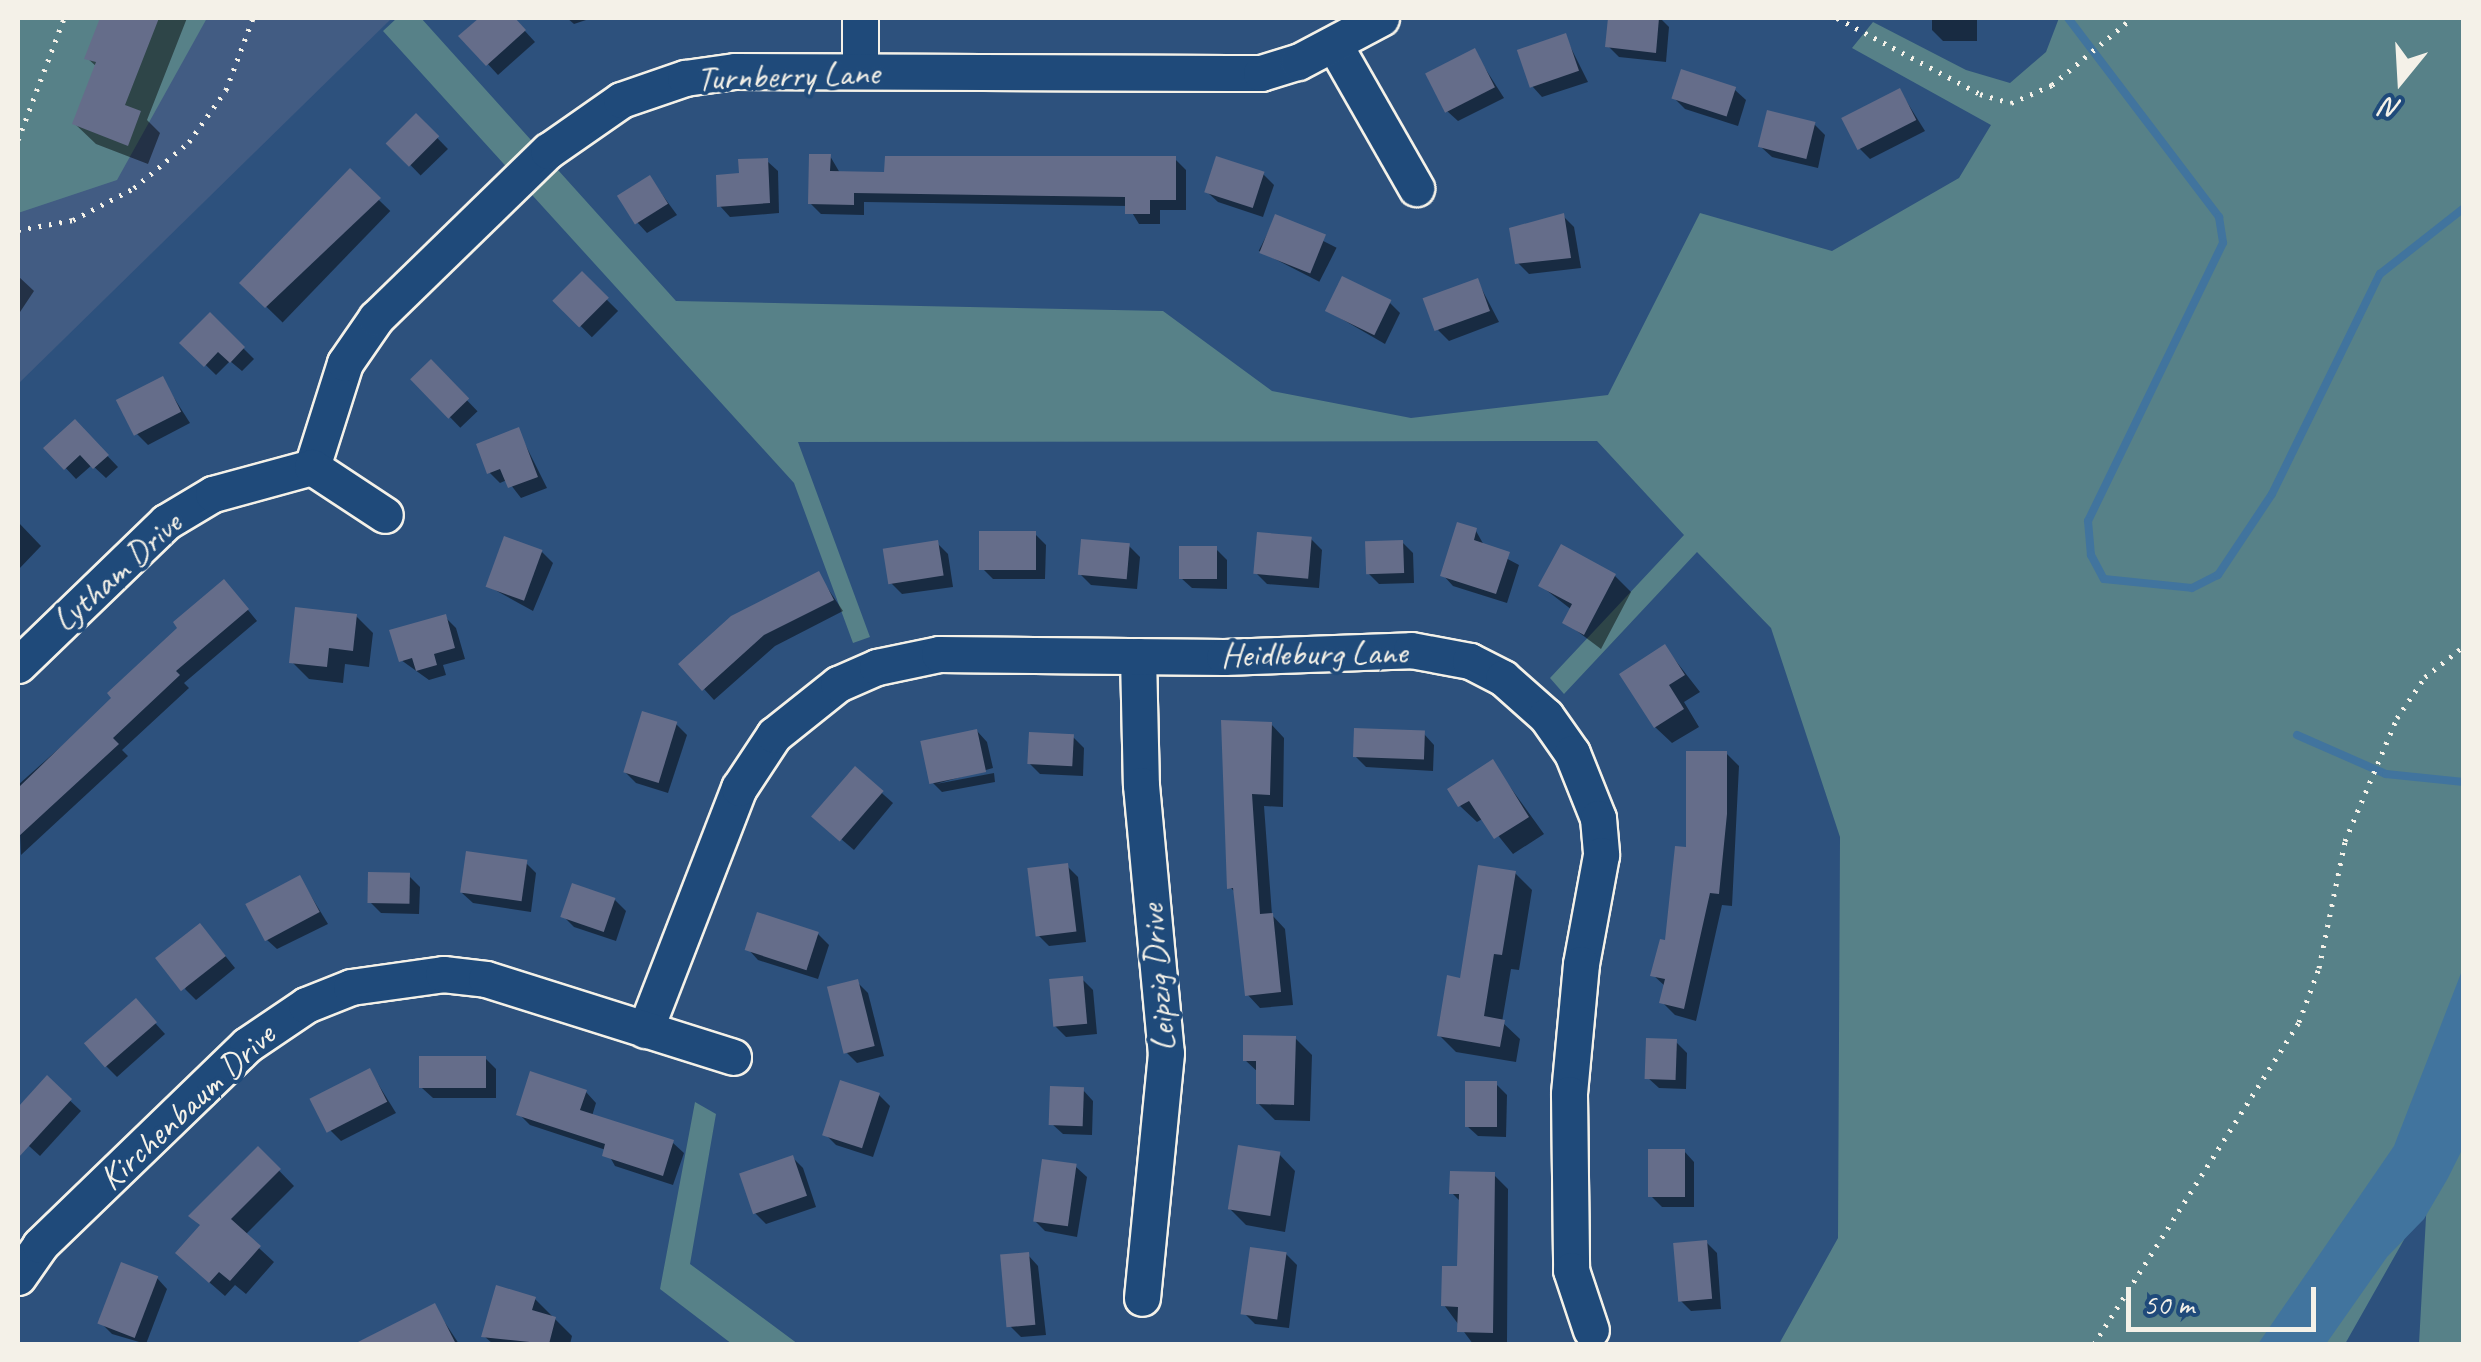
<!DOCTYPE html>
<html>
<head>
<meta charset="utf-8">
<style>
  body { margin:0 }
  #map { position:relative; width:2481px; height:1362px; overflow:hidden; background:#2d517d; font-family:Caveat,sans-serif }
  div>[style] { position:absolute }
  .built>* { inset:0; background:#425c83 }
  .green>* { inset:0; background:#578188 }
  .water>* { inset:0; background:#41749e }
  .shadow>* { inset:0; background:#0007; transform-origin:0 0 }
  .stream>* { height:8px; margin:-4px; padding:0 4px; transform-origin:4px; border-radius:4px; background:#41749e }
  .building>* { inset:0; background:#656d8a; transform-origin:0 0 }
  .path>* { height:5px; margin-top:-2.5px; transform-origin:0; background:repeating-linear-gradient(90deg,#f4f1e8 0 2.5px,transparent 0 10.5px) }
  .roads { filter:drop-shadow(2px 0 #f4f1e8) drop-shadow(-2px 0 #f4f1e8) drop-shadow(0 2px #f4f1e8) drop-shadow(0 -2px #f4f1e8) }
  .minor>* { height:35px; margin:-17.5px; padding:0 17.5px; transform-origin:17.5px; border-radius:17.5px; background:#1f4a7a }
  span { translate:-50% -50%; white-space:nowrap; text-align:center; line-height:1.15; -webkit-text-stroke:8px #1f4a7a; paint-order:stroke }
  .street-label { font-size:35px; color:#f4f1e8 }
  .frame { position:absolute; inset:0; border:20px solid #f4f1e8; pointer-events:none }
  .north { position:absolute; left:2351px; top:30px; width:100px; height:100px; -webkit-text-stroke:8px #1f4a7a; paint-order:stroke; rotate:198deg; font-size:28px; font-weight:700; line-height:40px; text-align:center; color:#f4f1e8 }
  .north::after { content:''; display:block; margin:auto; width:35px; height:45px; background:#f4f1e8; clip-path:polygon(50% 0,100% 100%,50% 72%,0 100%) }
  .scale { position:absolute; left:2126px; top:1287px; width:190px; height:45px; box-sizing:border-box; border:5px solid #f4f1e8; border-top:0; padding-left:12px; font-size:30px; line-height:35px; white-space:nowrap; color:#f4f1e8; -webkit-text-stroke:8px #1f4a7a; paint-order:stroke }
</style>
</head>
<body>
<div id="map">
  <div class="built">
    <i style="clip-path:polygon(18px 18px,392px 18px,18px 384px)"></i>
  </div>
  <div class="green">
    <i style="clip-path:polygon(18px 18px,207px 18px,117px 180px,18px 213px)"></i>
    <i style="clip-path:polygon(397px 18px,421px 18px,676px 301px,1163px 311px,1272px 391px,1411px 418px,1608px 395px,1700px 213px,1832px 251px,1959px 178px,1991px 125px,1852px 48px,1873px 22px,1966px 70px,2010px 83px,2046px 52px,2059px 18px,2463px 18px,2463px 1344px,2419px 1344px,2427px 1199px,2345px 1344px,1779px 1344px,1838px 1238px,1840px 837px,1771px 628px,1697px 552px,1564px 694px,1550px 678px,1684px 535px,1597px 441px,798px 442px,870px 637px,853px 643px,794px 483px,383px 31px)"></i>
    <i style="clip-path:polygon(695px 1102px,716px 1114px,690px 1264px,798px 1344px,732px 1344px,660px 1289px)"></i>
  </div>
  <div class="water">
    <i style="clip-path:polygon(2463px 968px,2463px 1148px,2448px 1178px,2424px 1219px,2387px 1257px,2326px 1344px,2258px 1344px,2394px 1146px)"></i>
  </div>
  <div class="shadow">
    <i style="clip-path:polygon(102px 18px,187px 18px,147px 120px,160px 133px,148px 164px,96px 144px,75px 124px,97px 67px,87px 58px)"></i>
    <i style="clip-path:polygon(483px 18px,513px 18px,535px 42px,498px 75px,462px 36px)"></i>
    <i style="clip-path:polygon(567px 18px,592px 18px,574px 24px)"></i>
    <i style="clip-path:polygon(1611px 18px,1660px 18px,1669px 27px,1666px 62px,1619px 57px,1608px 46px)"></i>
    <i style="clip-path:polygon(1932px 18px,1977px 18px,1977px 41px,1943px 41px,1932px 30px)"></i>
    <i style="clip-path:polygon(1565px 36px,1588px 82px,1542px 97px,1532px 86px)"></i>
    <i style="clip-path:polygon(1474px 51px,1504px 98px,1458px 121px,1447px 111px)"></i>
    <i style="clip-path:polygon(1735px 90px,1746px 100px,1738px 126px,1685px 109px,1675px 99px)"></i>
    <i style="clip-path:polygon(1900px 91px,1925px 131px,1870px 159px,1859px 148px)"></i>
    <i style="left:416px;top:116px;width:46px;height:38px;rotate:46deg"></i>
    <i style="clip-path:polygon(1814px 124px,1825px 135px,1818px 168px,1772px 157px,1761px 147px)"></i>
    <i style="clip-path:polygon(830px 156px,840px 173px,887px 174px,1175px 159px,1186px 170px,1186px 210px,1160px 210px,1160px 224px,1139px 224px,1128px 206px,864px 202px,864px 215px,821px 214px,810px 203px)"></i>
    <i style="clip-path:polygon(767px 161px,778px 171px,779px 213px,730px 217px,720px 206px,742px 175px)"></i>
    <i style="left:350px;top:172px;width:56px;height:155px;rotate:44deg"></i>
    <i style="clip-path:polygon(1263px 174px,1274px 185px,1263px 217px,1218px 202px,1207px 192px)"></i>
    <i style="clip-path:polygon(650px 178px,677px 215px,647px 233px,637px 222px)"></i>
    <i style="clip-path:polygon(1563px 216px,1574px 227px,1581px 268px,1529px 274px,1518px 263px)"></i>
    <i style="left:1276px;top:217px;width:68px;height:38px;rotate:27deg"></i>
    <i style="left:582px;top:275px;width:51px;height:37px;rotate:45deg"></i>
    <i style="clip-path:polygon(18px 276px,34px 291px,18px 315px)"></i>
    <i style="clip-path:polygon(1477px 280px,1499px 322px,1449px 341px,1438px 330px)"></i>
    <i style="clip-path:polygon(1389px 302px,1400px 313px,1385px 344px,1328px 311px)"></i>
    <i style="clip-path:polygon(210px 315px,254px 359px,242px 371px,230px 361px,216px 375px,183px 343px)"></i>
    <i style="left:431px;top:363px;width:67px;height:24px;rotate:46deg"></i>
    <i style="clip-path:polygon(162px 379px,190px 423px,148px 445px,137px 434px)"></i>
    <i style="clip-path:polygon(75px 422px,118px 467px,106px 478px,92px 465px,76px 479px,47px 448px)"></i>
    <i style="clip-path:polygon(518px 430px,547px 488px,521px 498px,507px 480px,500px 483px,489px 472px)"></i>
    <i style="clip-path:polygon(18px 522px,41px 546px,18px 570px)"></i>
    <i style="clip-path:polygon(1476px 531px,1485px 547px,1519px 565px,1507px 603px,1453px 586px,1443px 575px)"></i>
    <i style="clip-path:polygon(1035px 534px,1046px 545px,1045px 579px,993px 579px,982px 568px)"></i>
    <i style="clip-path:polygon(1311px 539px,1322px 550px,1319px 588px,1267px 584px,1256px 573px)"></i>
    <i style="clip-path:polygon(1402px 542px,1413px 553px,1414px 583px,1379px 584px,1368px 573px)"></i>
    <i style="clip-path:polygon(937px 543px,948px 554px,953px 587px,902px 594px,891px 583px)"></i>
    <i style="clip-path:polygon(1129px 546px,1140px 557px,1137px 589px,1091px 585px,1080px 574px)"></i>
    <i style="clip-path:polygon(1216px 549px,1227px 560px,1227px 589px,1192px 588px,1181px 578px)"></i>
    <i style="clip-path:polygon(542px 552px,553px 563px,533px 611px,486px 585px)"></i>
    <i style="clip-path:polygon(818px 574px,843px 611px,775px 646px,714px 700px,704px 689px)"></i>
    <i style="clip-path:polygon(1615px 576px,1631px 592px,1601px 649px,1565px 622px,1572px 610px,1541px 586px)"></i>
    <i style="clip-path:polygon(234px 593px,257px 621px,184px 683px,189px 688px,122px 750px,128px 756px,21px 855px,18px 785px)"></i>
    <i style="clip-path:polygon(356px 616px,373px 633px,369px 667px,345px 664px,343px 683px,309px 679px,292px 662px)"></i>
    <i style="clip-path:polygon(445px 617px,456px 628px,465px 659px,443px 665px,446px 675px,429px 680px,401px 660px)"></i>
    <i style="clip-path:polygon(1665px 647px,1700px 692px,1684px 702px,1699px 727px,1672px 743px,1655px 727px)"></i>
    <i style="clip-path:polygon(1224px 723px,1271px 724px,1284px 738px,1283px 807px,1264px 806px,1272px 915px,1285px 929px,1293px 1005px,1260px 1008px,1247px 994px,1237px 894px,1230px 887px)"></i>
    <i style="clip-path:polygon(676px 724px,687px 735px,668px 793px,636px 783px,625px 772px)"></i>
    <i style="clip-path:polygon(977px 731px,987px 742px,993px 768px,936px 784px,994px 773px,995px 782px,942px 792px,931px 781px)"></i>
    <i style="clip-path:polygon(1424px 734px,1434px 745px,1433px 771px,1366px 767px,1355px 756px)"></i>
    <i style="clip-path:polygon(1073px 737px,1084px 748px,1083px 776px,1040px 774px,1029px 763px)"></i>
    <i style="clip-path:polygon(1726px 753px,1739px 766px,1732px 906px,1722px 905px,1696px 1021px,1675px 1015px,1662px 1002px,1666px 987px,1653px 975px,1668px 943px,1688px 850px)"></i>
    <i style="clip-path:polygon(1492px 762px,1544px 834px,1513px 854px,1484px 818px,1477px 822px,1460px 806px)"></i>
    <i style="clip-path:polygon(856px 770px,893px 803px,854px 850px,827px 827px)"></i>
    <i style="clip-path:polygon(525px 862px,536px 873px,531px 912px,473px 903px,462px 893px)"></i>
    <i style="clip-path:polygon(1067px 866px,1078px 877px,1086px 942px,1049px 946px,1038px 935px)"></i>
    <i style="clip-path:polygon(1515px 873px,1532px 890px,1519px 970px,1511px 969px,1502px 1022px,1520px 1039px,1516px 1062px,1456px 1052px,1439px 1035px)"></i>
    <i style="clip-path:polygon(409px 876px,420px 887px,419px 914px,381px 913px,370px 902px)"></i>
    <i style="clip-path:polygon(300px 878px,328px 924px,277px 949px,266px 939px)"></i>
    <i style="clip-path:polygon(615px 900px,626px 911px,616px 941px,574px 927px,564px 917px)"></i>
    <i style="clip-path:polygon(818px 934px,829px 945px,818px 979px,758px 960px,748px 949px)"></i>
    <i style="clip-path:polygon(210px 937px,235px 968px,196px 1000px,185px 989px)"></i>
    <i style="clip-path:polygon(1082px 979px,1093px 990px,1097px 1034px,1066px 1037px,1055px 1026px)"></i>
    <i style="clip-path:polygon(857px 982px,868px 993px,884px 1056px,857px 1063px,846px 1052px)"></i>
    <i style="clip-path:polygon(136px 1002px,165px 1034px,117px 1077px,106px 1066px)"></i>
    <i style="clip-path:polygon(1295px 1038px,1312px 1055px,1310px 1121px,1275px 1120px,1258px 1103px,1259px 1073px,1245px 1060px)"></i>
    <i style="clip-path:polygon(1676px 1042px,1687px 1053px,1686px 1089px,1659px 1088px,1648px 1078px)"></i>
    <i style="clip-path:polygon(485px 1058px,496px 1069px,496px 1098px,433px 1098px,422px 1088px)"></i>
    <i style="clip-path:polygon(370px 1071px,396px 1113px,341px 1141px,330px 1130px)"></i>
    <i style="clip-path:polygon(47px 1079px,81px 1111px,40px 1156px,18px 1136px,18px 1110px)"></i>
    <i style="clip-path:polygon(1496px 1084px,1507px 1095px,1506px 1137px,1478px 1136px,1467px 1126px)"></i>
    <i style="clip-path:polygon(1083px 1090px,1093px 1101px,1092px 1135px,1063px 1134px,1052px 1124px)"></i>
    <i style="clip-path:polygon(586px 1092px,596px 1103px,592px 1116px,673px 1143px,684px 1153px,673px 1185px,615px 1166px,606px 1150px,530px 1125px,519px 1114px)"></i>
    <i style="clip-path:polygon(879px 1095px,890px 1106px,873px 1157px,836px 1145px,825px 1134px)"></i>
    <i style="clip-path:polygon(258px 1149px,294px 1186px,245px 1235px,274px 1262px,246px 1294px,235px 1285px,225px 1296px,193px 1268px,202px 1226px)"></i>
    <i style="clip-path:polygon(1684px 1151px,1694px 1162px,1694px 1207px,1662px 1207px,1651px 1196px)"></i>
    <i style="clip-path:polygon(1279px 1154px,1295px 1171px,1285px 1232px,1246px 1225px,1229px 1208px)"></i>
    <i style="clip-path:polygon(792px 1157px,803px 1168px,816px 1207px,766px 1224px,755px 1213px)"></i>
    <i style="clip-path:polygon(1076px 1167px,1087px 1177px,1077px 1237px,1045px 1231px,1034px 1220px)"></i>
    <i style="clip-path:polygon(1494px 1175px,1508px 1189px,1507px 1344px,1473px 1344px,1444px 1305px,1460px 1269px,1461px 1202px,1452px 1193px)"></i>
    <i style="clip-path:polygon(1706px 1242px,1717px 1253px,1721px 1309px,1691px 1311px,1680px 1300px)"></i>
    <i style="clip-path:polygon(1286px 1254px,1297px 1265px,1289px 1328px,1255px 1324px,1244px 1313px)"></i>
    <i style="clip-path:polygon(1028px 1255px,1038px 1266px,1046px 1335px,1021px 1337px,1010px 1326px)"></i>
    <i style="clip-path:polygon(157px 1278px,167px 1289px,146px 1344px,112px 1334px,101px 1323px)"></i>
    <i style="clip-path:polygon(535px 1299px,572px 1336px,570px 1344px,493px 1344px,484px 1336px)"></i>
    <i style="clip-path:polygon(434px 1306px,459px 1344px,386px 1344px,381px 1333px)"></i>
  </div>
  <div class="stream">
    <i style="left:2068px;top:18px;width:250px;rotate:52.8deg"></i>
    <i style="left:2219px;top:217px;width:26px;rotate:81deg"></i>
    <i style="left:2223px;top:243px;width:309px;rotate:115.9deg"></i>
    <i style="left:2088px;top:521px;width:34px;rotate:85deg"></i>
    <i style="left:2091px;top:555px;width:27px;rotate:62deg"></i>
    <i style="left:2104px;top:579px;width:88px;rotate:5.8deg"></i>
    <i style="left:2192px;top:588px;width:29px;rotate:-27deg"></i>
    <i style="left:2218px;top:575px;width:97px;rotate:-56.3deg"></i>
    <i style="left:2272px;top:494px;width:245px;rotate:-63.9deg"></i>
    <i style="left:2380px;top:274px;width:107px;rotate:-38.2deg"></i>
    <i style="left:2297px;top:735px;width:97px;rotate:23.7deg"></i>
    <i style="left:2386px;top:774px;width:78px;rotate:5.9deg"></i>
  </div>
  <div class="building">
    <i style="clip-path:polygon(100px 18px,159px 18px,125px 105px,141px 111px,128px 146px,72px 124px,96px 62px,84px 59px)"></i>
    <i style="clip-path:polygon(479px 18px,515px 18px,526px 30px,486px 66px,458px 36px)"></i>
    <i style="clip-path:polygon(1608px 18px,1659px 18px,1656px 53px,1605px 47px)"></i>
    <i style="left:1566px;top:33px;width:40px;height:52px;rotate:71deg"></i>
    <i style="left:1475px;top:48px;width:44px;height:56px;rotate:63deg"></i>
    <i style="left:1681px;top:69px;width:58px;height:31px;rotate:18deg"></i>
    <i style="left:1900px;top:88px;width:36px;height:66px;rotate:63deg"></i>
    <i style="left:1767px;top:110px;width:50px;height:38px;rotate:14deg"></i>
    <i style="left:416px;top:113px;width:33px;height:43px;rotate:45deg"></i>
    <i style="clip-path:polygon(809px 154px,831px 154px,830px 171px,884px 172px,885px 156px,1176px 156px,1176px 200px,1150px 200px,1150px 214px,1125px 214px,1125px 197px,854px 193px,854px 205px,808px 204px)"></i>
    <i style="left:1216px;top:156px;width:51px;height:38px;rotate:18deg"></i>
    <i style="clip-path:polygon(768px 158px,770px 203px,717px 207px,716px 175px,739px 173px,738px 159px)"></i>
    <i style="clip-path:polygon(350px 168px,381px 198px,265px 308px,239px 283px)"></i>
    <i style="left:650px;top:175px;width:34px;height:39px;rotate:58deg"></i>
    <i style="clip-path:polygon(1564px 213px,1571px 258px,1515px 264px,1509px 228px)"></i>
    <i style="left:1275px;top:214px;width:55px;height:42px;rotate:22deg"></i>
    <i style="left:582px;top:271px;width:38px;height:42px;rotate:45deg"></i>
    <i style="left:1342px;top:276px;width:55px;height:39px;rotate:26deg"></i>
    <i style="left:1478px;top:278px;width:35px;height:59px;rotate:70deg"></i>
    <i style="clip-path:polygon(210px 312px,245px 347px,230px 363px,218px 352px,204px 367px,179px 343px)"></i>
    <i style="left:431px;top:359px;width:55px;height:29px;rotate:46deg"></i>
    <i style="left:163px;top:376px;width:40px;height:53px;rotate:63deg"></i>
    <i style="clip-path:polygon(75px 419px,109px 455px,93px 469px,80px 455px,64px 470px,43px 448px)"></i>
    <i style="clip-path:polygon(519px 427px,538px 477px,508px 488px,500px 469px,487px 474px,476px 444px)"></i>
    <i style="clip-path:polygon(1457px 522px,1477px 528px,1474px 540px,1510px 552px,1496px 594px,1440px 576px)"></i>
    <i style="left:979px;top:531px;width:57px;height:39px"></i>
    <i style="left:1257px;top:532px;width:55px;height:42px;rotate:5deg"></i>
    <i style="left:504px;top:536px;width:41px;height:54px;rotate:20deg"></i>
    <i style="left:1081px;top:539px;width:49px;height:36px;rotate:5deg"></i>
    <i style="left:938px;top:540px;width:36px;height:56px;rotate:81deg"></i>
    <i style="left:1403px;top:540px;width:33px;height:38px;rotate:88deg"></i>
    <i style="clip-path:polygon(1561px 544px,1616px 574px,1584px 635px,1562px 623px,1572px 604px,1538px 586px)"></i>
    <i style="left:1179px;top:546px;width:38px;height:33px"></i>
    <i style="clip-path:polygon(819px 571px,834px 600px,764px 635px,702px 691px,678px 664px,731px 616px)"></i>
    <i style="clip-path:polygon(224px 579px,249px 609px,176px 671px,180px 675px,113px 738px,119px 744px,18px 837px,18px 788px,111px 698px,107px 693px,177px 628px,173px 622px)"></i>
    <i style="clip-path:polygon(295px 607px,357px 614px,353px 651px,329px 648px,327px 667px,289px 663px)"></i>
    <i style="clip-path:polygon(446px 614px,455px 648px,434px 654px,437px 665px,416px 671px,412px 658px,399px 662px,389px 630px)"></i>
    <i style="clip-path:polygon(1665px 644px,1685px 675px,1669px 685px,1684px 709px,1654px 728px,1619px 674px)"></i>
    <i style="left:642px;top:711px;width:37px;height:64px;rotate:17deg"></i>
    <i style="clip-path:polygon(1221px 720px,1272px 722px,1270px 795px,1252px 794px,1260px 914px,1273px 913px,1281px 992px,1245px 996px,1233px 888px,1227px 889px)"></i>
    <i style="left:1354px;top:728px;width:71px;height:29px;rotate:2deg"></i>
    <i style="left:977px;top:729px;width:44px;height:58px;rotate:78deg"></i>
    <i style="left:1029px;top:732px;width:45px;height:32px;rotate:3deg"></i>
    <i style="clip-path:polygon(1686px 751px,1727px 751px,1727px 814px,1719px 894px,1710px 893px,1684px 1009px,1659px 1003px,1665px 979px,1650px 976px,1660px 939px,1665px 940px,1675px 846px,1686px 847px)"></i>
    <i style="clip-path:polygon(1493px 759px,1529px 817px,1494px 839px,1469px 801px,1458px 807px,1447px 789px)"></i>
    <i style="left:855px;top:766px;width:38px;height:67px;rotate:41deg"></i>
    <i style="left:466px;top:851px;width:62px;height:42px;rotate:8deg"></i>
    <i style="left:1068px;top:863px;width:69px;height:41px;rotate:83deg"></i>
    <i style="clip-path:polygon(1478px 865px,1516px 871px,1502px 955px,1494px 954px,1484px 1016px,1505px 1020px,1500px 1047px,1437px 1036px,1447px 975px,1460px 978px)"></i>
    <i style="left:368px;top:872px;width:42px;height:31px;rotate:1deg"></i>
    <i style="left:300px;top:875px;width:42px;height:62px;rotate:62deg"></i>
    <i style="left:572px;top:883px;width:46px;height:36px;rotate:19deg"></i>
    <i style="left:757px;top:912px;width:65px;height:40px;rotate:18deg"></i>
    <i style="left:200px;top:923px;width:42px;height:57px;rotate:52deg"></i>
    <i style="left:1083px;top:976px;width:48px;height:34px;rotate:85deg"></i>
    <i style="left:858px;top:979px;width:69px;height:32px;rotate:76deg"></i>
    <i style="left:136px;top:998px;width:32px;height:69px;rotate:49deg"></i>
    <i style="clip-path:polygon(1243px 1035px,1296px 1036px,1294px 1105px,1256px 1104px,1256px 1061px,1243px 1061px)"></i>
    <i style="left:1646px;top:1038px;width:31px;height:41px;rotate:2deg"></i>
    <i style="left:486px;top:1056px;width:32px;height:67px;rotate:90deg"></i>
    <i style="left:370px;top:1068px;width:38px;height:68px;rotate:63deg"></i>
    <i style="clip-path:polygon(530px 1071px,587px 1090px,580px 1110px,674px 1140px,663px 1176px,602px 1156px,605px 1144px,516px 1115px)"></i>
    <i style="clip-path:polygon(47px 1075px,72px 1099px,18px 1158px,18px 1107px)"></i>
    <i style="left:840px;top:1080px;width:42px;height:58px;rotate:18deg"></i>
    <i style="left:1465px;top:1081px;width:32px;height:46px"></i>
    <i style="left:1050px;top:1086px;width:34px;height:39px;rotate:2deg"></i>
    <i style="left:1238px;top:1145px;width:43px;height:65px;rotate:9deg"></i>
    <i style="clip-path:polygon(258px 1146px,281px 1169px,231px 1219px,261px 1246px,230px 1281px,219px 1272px,209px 1283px,175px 1253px,200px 1225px,188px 1216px)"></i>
    <i style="left:1648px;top:1149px;width:37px;height:48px"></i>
    <i style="left:793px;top:1155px;width:43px;height:57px;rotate:71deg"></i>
    <i style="left:1042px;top:1159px;width:35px;height:63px;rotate:8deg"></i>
    <i style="clip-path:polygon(1450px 1171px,1495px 1172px,1493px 1333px,1457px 1332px,1458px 1307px,1441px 1306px,1442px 1266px,1457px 1266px,1459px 1194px,1449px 1194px)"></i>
    <i style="left:1707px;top:1240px;width:59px;height:34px;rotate:85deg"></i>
    <i style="left:1250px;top:1247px;width:37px;height:68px;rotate:8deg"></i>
    <i style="left:1029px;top:1252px;width:73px;height:29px;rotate:85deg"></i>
    <i style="left:121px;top:1262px;width:40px;height:66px;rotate:21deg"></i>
    <i style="clip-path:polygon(496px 1285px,536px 1297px,532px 1310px,556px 1317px,549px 1344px,481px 1337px)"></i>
    <i style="clip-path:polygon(435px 1303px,456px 1344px,354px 1344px)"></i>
  </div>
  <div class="path">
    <i style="left:1837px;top:18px;width:162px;rotate:28deg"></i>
    <i style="left:1980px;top:94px;width:32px;rotate:16deg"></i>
    <i style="left:2011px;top:103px;width:45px;rotate:-23.7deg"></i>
    <i style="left:2052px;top:85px;width:104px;rotate:-39.9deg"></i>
    <i style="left:18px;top:140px;width:130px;rotate:-69.3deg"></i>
    <i style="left:18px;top:230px;width:56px;rotate:-10.3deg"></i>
    <i style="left:73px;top:220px;width:69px;rotate:-27.7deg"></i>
    <i style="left:134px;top:188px;width:72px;rotate:-39.9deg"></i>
    <i style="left:189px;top:142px;width:64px;rotate:-54.6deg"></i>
    <i style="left:226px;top:90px;width:77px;rotate:-69.4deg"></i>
    <i style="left:2094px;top:1344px;width:382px;rotate:-57.5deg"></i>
    <i style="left:2299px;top:1022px;width:58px;rotate:-69.7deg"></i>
    <i style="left:2319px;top:968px;width:130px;rotate:-78.4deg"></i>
    <i style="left:2345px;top:841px;width:134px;rotate:-67.1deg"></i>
    <i style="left:2397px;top:718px;width:50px;rotate:-55.7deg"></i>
    <i style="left:2425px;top:677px;width:50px;rotate:-38.5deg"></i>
  </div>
  <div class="roads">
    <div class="minor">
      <i style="left:1334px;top:44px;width:166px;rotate:60.3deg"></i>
      <i style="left:860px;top:71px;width:53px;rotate:-90deg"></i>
      <i style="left:312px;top:467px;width:109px;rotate:-72.4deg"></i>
      <i style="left:345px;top:363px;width:55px;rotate:-55.4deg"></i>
      <i style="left:376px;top:318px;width:240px;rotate:-44.2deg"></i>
      <i style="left:548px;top:151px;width:89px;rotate:-34.9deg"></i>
      <i style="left:621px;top:100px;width:68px;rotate:-19deg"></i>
      <i style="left:685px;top:78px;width:50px;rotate:-8deg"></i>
      <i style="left:735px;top:71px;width:526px;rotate:0.22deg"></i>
      <i style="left:1261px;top:73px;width:39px;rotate:-17deg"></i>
      <i style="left:1298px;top:62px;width:94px;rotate:-27.9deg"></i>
      <i style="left:1138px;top:656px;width:129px;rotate:88.7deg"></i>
      <i style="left:1141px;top:785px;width:269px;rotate:84.7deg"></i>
      <i style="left:1166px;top:1053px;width:246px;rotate:95.6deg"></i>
      <i style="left:18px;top:665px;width:206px;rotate:-44deg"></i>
      <i style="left:166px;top:522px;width:55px;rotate:-30.8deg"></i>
      <i style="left:213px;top:494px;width:103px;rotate:-15.3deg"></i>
      <i style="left:312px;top:467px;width:87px;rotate:33.3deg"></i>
      <i style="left:645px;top:1030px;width:260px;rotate:-68.8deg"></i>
      <i style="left:739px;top:788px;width:64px;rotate:-56.6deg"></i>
      <i style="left:774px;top:735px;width:82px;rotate:-38.6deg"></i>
      <i style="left:838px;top:684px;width:43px;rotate:-23.6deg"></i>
      <i style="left:877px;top:667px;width:63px;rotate:-11.8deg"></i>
      <i style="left:939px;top:654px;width:285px;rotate:0.6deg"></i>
      <i style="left:1224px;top:657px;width:187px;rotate:-2.1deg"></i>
      <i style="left:1411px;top:650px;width:60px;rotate:10.6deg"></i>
      <i style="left:1470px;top:661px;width:37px;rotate:27deg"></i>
      <i style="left:1503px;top:678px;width:57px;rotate:41.5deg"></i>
      <i style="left:1546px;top:716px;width:45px;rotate:54.9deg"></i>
      <i style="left:1572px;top:753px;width:70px;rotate:68.2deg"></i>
      <i style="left:1598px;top:818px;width:37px;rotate:85deg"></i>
      <i style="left:1601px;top:855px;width:111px;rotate:100.4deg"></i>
      <i style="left:1581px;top:964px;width:131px;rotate:95.3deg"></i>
      <i style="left:1569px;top:1094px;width:176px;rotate:89.3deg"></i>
      <i style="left:1571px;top:1270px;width:63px;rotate:71.6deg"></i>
      <i style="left:18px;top:1277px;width:39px;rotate:-55deg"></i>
      <i style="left:40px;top:1245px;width:288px;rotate:-44deg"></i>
      <i style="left:247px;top:1045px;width:71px;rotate:-34.1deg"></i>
      <i style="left:306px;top:1005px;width:48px;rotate:-21.8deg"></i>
      <i style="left:351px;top:987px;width:93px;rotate:-8deg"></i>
      <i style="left:443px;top:974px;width:43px;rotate:6.6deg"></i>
      <i style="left:486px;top:979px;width:259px;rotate:17.5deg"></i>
    </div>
  </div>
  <div class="street-label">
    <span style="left:788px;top:76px;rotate:-2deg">Turnberry Lane</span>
    <span style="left:117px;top:572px;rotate:-42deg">Lytham Drive</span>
    <span style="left:1314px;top:654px;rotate:-1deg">Heidleburg Lane</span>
    <span style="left:1158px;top:978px;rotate:-95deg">Leipzig Drive</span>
    <span style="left:187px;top:1107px;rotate:-43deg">Kirchenbaum Drive</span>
  </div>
  <div class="frame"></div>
  <div class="north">N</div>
  <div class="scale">50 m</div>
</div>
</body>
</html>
